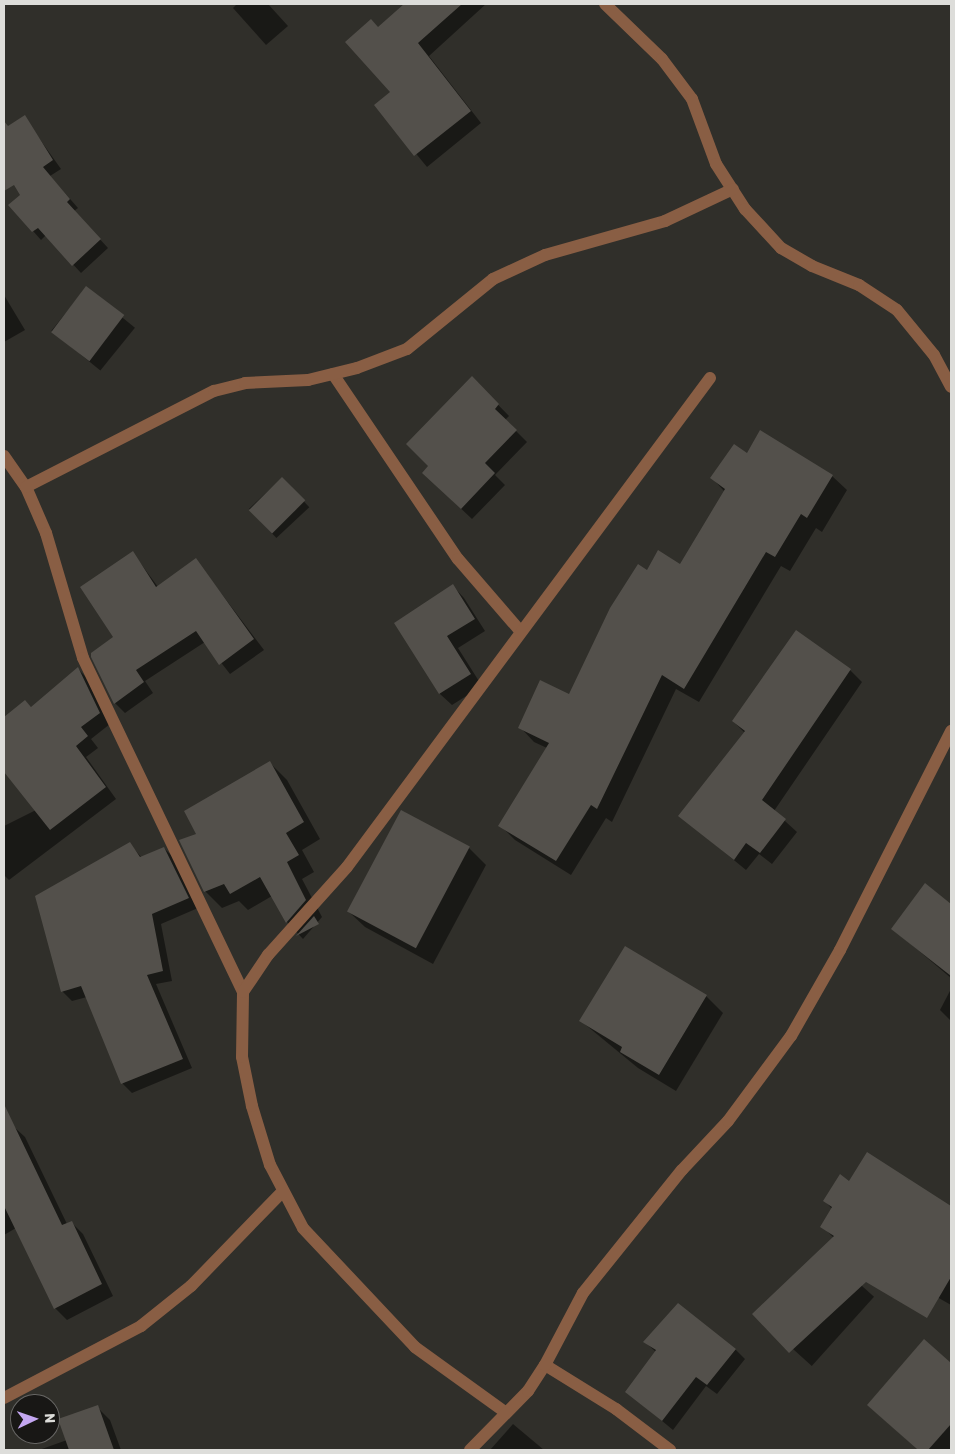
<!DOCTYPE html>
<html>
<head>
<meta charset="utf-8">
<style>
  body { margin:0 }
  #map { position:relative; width:955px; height:1454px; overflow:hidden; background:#302f2a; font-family:Rubik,sans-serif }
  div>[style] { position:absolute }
  .shadow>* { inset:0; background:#0007; transform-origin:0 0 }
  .building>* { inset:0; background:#53504b; transform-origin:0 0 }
  .street>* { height:12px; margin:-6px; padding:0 6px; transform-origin:6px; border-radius:6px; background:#895e44 }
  span { translate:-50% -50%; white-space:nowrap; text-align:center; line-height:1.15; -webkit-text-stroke:4px #181715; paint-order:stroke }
  .frame { position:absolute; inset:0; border:5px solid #ddddda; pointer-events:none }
  .north { position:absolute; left:10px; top:1394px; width:50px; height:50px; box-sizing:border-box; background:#181715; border:1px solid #676664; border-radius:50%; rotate:87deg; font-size:14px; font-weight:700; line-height:20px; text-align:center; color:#ddddda }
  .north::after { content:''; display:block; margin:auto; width:18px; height:22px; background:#c4a7f1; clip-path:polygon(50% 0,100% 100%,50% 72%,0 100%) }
</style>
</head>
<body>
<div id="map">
  <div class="shadow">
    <i style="clip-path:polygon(237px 4px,268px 4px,288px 26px,266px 45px,233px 8px)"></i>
    <i style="clip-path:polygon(417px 4px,486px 4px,429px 56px,481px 123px,427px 167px,376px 105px,392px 93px,379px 29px,404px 15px)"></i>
    <i style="clip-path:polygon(24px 117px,61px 169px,50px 176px,78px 208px,74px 211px,108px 248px,81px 273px,46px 235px,41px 240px,10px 205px,22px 195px,4px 166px,4px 130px)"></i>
    <i style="left:86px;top:288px;width:63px;height:55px;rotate:39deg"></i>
    <i style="clip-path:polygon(4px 295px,25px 330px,4px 342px)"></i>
    <i style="clip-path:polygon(472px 378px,509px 416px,505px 420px,527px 442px,495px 475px,505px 485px,472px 519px,435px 484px,430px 466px)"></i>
    <i style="clip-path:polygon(747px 455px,832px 476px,847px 490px,822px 532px,816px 528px,790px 571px,781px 566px,699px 702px,676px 689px,612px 822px,606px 818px,571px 875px,515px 840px,500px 825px,547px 748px,534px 742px,520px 727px,570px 696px,647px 571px,681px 566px,725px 492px,712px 478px)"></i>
    <i style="left:282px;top:478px;width:40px;height:45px;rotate:47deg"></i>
    <i style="clip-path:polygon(133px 553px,158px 587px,196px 560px,264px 650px,230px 674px,205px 642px,145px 681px,153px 693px,125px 713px,115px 703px,115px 637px)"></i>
    <i style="clip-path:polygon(453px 586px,464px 598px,485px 631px,458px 648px,482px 686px,452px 705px,440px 694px,395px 623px)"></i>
    <i style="clip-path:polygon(78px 669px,89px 680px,110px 724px,91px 739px,98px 748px,86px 757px,116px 799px,9px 880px,4px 875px,4px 826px,36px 810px,4px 770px,4px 719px,25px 701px,32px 708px)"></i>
    <i style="clip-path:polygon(850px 670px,862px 682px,774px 811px,797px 832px,772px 864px,759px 854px,746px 870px,680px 816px,745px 733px,733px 721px)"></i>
    <i style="clip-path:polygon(270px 763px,287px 780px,320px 839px,302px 850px,314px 872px,302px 879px,322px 917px,303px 939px,287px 922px,272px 896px,248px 910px,239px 901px,222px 908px,205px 891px,198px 834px)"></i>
    <i style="clip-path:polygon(402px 812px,469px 848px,486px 865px,433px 964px,365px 927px,348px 911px)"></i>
    <i style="clip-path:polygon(129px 843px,142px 858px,164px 848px,174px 858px,198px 908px,161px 924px,172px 981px,156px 984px,192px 1068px,132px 1093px,123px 1084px,87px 997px,72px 1001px,62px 991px)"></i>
    <i style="clip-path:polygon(925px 885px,951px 905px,951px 978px,893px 929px)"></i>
    <i style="clip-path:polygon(951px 989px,951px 1021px,940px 1010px)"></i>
    <i style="clip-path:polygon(706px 996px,723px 1013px,676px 1091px,638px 1068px,581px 1021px)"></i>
    <i style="clip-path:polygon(13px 1126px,25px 1137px,67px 1224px,71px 1222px,83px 1234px,113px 1296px,67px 1320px,55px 1308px,16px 1228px,4px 1235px,4px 1131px)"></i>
    <i style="clip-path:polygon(868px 1154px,951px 1207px,951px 1305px,835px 1239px,822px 1226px,832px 1209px,825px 1201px,850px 1182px)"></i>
    <i style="left:822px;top:1250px;width:70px;height:93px;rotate:42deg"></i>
    <i style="clip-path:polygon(924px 1341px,951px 1365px,951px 1450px,918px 1450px,868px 1405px)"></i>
    <i style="clip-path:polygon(645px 1342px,735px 1349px,745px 1359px,717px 1394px,706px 1386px,673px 1430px,632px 1396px,656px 1352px)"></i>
    <i style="clip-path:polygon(97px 1407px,110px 1420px,121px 1450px,39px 1450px,67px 1440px)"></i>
    <i style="clip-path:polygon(513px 1424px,544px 1450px,490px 1450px)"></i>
  </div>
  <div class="building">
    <i style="clip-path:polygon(404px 4px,462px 4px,418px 43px,471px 111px,414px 156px,374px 105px,390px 92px,345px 42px,371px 19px,378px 27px)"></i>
    <i style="clip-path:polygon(25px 115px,53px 160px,43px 167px,70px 199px,67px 202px,101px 239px,72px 266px,38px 228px,32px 232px,8px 205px,20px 195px,14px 185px,4px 191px,4px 121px,8px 126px)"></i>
    <i style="left:86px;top:286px;width:48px;height:58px;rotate:37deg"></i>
    <i style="clip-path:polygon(472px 376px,499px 404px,495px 409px,517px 430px,485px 463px,495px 473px,461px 509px,422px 473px,428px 466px,406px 444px)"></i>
    <i style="clip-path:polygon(760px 430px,833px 475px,807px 518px,801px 514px,775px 557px,766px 552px,684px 689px,662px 675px,597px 809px,591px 805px,556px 861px,498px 826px,549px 743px,518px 728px,540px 680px,569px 694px,610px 608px,638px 564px,647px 570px,658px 550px,680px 564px,725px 489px,710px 478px,734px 444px,747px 453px)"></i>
    <i style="left:282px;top:477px;width:33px;height:47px;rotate:45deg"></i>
    <i style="clip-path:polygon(133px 551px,156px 587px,196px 558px,254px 639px,219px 665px,196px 631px,136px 670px,144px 682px,114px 704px,91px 657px,91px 653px,113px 637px,80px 587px)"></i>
    <i style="clip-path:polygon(453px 584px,475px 619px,447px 636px,471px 674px,439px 694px,394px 623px)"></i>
    <i style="clip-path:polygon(796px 630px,851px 669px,762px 800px,786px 819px,760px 853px,746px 843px,734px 860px,678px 816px,745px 731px,732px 721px)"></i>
    <i style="clip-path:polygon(78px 667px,100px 713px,81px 727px,88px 736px,76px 746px,106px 787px,50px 830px,4px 772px,4px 717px,25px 700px,31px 707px)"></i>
    <i style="clip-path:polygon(270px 761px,304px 822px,286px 833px,299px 855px,287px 862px,306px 900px,286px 923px,260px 877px,230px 894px,224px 884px,204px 892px,179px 840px,196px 834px,184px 811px)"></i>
    <i style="left:401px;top:810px;width:78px;height:115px;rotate:28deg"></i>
    <i style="clip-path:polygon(130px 842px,140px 857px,164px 847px,189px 898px,152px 914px,163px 971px,147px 975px,183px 1059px,121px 1084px,81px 986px,61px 992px,35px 896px)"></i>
    <i style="clip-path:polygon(925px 883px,951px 904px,951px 976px,891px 929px)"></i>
    <i style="clip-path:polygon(314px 916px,319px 924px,296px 936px)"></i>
    <i style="clip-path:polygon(625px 946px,707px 995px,659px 1075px,620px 1052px,622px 1047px,579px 1021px)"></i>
    <i style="clip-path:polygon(4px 1104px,62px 1225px,72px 1221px,102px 1284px,54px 1309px,4px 1206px)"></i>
    <i style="clip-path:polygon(867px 1152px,951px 1206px,951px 1277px,927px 1318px,866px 1282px,789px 1353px,752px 1314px,834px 1236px,820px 1227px,832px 1207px,823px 1201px,840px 1174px,849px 1181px)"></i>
    <i style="clip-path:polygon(678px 1303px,736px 1349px,707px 1385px,696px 1377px,662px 1421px,625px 1392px,656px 1350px,643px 1342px)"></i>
    <i style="clip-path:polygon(924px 1339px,951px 1363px,951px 1424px,928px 1450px,918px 1450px,867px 1405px)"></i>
    <i style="clip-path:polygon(98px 1405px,114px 1450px,69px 1450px,58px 1419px)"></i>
  </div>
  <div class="street">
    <i style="left:605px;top:4px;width:79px;rotate:44deg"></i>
    <i style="left:662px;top:59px;width:50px;rotate:53.1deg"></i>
    <i style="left:692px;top:99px;width:69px;rotate:69.7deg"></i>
    <i style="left:716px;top:164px;width:54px;rotate:57.2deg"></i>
    <i style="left:745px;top:209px;width:53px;rotate:47.3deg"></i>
    <i style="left:781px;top:248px;width:36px;rotate:30deg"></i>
    <i style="left:812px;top:266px;width:51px;rotate:22deg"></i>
    <i style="left:859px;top:285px;width:45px;rotate:33.3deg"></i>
    <i style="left:897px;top:310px;width:58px;rotate:50.6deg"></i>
    <i style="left:934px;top:355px;width:36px;rotate:62deg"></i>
    <i style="left:333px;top:374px;width:223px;rotate:56deg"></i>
    <i style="left:458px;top:559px;width:96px;rotate:49.2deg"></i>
    <i style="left:4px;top:456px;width:38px;rotate:55deg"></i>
    <i style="left:26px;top:487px;width:50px;rotate:66.5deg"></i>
    <i style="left:46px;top:533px;width:130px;rotate:73.5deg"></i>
    <i style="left:83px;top:658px;width:370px;rotate:64.4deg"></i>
    <i style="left:26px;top:487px;width:211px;rotate:-27.1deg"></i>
    <i style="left:214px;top:391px;width:32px;rotate:-14deg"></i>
    <i style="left:245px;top:383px;width:63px;rotate:-2.7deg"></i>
    <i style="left:308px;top:380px;width:50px;rotate:-13.8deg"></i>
    <i style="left:357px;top:368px;width:53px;rotate:-20.8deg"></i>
    <i style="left:407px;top:349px;width:111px;rotate:-39.1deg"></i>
    <i style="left:493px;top:279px;width:57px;rotate:-24.8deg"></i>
    <i style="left:545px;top:255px;width:125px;rotate:-15.8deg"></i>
    <i style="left:665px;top:221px;width:75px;rotate:-25.2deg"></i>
    <i style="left:545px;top:1365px;width:84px;rotate:31.8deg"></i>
    <i style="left:616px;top:1409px;width:68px;rotate:37.2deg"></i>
    <i style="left:4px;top:1398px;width:155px;rotate:-27.7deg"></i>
    <i style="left:141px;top:1326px;width:64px;rotate:-38.7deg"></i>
    <i style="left:191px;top:1286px;width:132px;rotate:-45.9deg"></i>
    <i style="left:505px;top:1412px;width:111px;rotate:-144.2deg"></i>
    <i style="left:415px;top:1347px;width:163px;rotate:-133.3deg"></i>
    <i style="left:303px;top:1228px;width:71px;rotate:-117.6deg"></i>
    <i style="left:270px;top:1165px;width:62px;rotate:-107deg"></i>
    <i style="left:252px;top:1106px;width:50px;rotate:-101.5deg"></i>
    <i style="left:242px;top:1057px;width:65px;rotate:-89.1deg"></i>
    <i style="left:243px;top:992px;width:45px;rotate:-56deg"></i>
    <i style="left:268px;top:955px;width:118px;rotate:-48.1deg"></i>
    <i style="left:347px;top:867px;width:609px;rotate:-53.41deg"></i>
    <i style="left:470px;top:1450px;width:83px;rotate:-45.5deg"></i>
    <i style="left:528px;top:1391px;width:31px;rotate:-57deg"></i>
    <i style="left:545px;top:1365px;width:81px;rotate:-62.2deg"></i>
    <i style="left:583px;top:1293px;width:158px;rotate:-51.2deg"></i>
    <i style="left:682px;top:1170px;width:67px;rotate:-46.8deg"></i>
    <i style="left:728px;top:1121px;width:106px;rotate:-53.5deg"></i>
    <i style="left:791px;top:1036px;width:99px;rotate:-60.3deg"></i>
    <i style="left:840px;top:950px;width:246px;rotate:-63.1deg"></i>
  </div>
  <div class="frame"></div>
  <div class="north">N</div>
</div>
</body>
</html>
